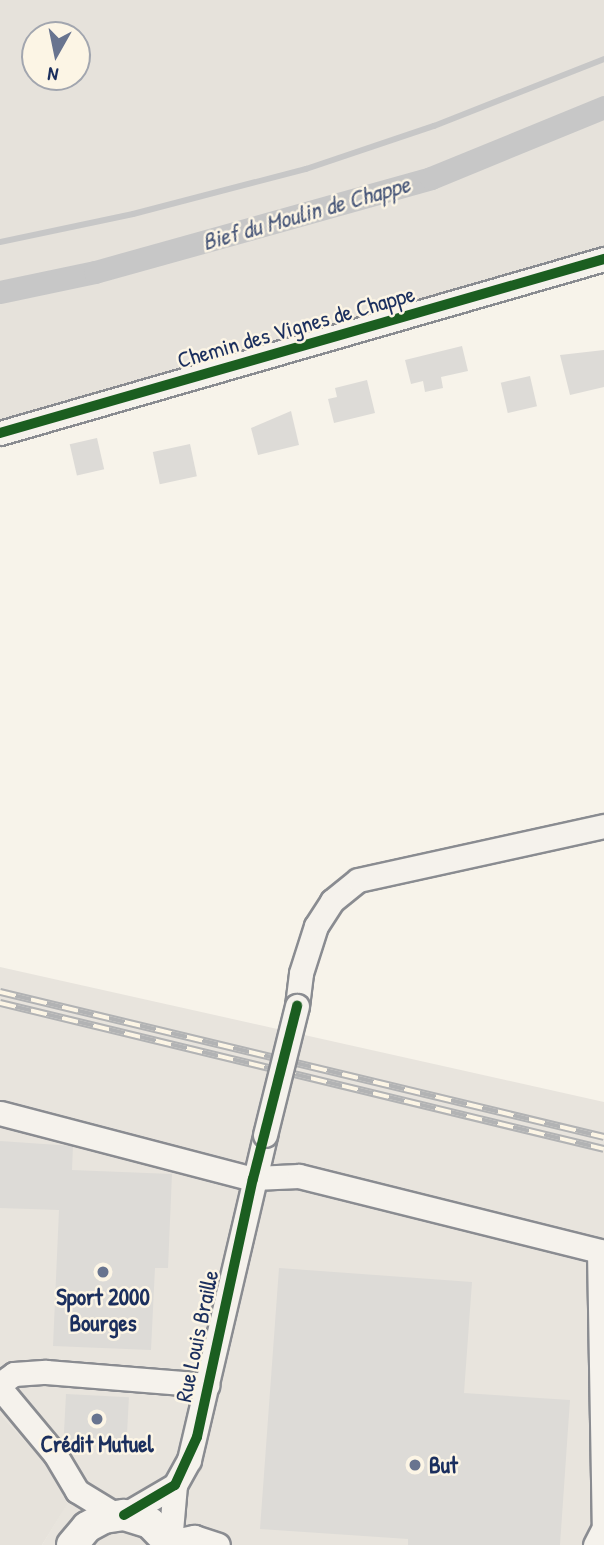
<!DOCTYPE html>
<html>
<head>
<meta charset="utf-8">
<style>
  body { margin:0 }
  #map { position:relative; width:604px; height:1545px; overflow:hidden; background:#f7f3ea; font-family:"Patrick Hand",sans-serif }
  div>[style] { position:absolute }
  .built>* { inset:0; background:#e8e4dd }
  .green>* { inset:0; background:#e6e2db }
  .stream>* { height:6px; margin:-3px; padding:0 3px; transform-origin:3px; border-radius:3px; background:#c7c7c7 }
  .canal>* { height:23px; margin:-11.5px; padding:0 11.5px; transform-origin:11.5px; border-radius:11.5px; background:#c7c7c7 }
  .building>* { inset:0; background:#dddbd7; transform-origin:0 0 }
  .roads { filter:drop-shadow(2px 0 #8a8c91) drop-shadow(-2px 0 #8a8c91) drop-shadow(0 2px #8a8c91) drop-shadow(0 -2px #8a8c91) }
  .minor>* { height:23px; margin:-11.5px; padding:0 11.5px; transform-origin:11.5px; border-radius:11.5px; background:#f5f2ec }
  .major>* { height:30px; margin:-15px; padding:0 15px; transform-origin:15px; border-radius:15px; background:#f5f2ec }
  .rail>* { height:8px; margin-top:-4px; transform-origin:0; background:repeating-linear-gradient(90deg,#fcf5e5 0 16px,#b2b3b4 0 32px); box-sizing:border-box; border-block:2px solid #b2b3b4 }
  .bridges { filter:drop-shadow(2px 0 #8a8c91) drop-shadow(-2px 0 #8a8c91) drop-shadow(0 2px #8a8c91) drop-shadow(0 -2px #8a8c91) }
  .minor-bridge>* { height:23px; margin:-11.5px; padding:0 11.5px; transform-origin:11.5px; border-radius:11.5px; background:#f5f2ec }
  .cycleway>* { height:10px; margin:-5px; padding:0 5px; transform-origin:5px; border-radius:5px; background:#1b5e20 }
  .dots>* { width:19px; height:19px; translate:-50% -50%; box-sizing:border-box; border:4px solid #fcf5e5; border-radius:50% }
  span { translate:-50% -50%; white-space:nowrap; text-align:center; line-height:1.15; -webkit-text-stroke:5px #fcf5e5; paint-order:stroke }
  .street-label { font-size:23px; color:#1b2f5e }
  .poi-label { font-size:23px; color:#1b2f5e; font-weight:700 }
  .left { translate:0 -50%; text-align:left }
  .water-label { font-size:24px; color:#485779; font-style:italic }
  .north { position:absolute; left:21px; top:21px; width:70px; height:70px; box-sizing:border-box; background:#fcf5e5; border:2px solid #a2a6af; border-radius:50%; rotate:189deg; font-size:19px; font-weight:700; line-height:28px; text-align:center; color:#1b2f5e }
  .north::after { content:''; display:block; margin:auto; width:24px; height:32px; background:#68748f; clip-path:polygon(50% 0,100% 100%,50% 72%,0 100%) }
</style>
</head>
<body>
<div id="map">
  <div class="built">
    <i style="clip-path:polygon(0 967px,604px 1102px,604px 1545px,42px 1545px,68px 1502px,49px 1467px,0 1414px)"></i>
  </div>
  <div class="green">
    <i style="clip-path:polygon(evenodd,0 0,604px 0,604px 259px,0 433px,0 0,35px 35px,77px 35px,77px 77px,35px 77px,35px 35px)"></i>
    <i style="clip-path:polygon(0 1414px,49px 1467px,68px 1503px,42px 1545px,0 1545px)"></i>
  </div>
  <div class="stream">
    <i style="left:0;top:242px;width:136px;rotate:-11.9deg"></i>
    <i style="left:133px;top:214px;width:179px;rotate:-14.6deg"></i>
    <i style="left:306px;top:169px;width:135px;rotate:-18.6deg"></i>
    <i style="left:434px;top:126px;width:183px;rotate:-21.5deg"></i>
  </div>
  <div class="canal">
    <i style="left:0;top:292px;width:97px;rotate:-11.9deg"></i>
    <i style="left:95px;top:272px;width:349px;rotate:-15.6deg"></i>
    <i style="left:431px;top:178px;width:187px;rotate:-22.3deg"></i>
  </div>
  <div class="building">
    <i style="clip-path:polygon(462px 346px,468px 371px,441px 377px,443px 388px,425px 392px,423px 381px,411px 384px,405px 360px)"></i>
    <i style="clip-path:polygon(604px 350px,604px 387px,570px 395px,560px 355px)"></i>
    <i style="left:530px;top:376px;width:31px;height:30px;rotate:77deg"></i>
    <i style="clip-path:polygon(367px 380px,375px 413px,334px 423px,328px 399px,337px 397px,335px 388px)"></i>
    <i style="clip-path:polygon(291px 411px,299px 445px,258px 455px,251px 428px)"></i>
    <i style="left:97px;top:438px;width:32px;height:28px;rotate:77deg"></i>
    <i style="left:190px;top:444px;width:33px;height:38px;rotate:78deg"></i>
    <i style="clip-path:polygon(0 1141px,73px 1146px,72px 1170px,172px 1174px,168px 1268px,155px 1268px,151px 1350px,53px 1346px,59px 1210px,0 1208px)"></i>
    <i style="clip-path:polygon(279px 1268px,472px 1282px,464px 1393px,570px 1400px,560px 1545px,408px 1545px,408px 1539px,260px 1529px)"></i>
    <i style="left:66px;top:1394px;width:63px;height:48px;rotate:3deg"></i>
  </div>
  <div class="roads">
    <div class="minor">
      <i style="left:0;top:433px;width:629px;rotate:-16.07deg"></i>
      <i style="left:297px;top:1006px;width:33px;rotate:-83deg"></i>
      <i style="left:301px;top:973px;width:49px;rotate:-72.3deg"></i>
      <i style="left:316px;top:926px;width:30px;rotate:-57deg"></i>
      <i style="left:332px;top:901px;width:33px;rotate:-39deg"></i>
      <i style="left:358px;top:880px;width:252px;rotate:-12.4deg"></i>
      <i style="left:0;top:1113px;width:261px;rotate:14.6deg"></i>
      <i style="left:254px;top:1178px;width:45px;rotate:-2.5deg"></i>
      <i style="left:299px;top:1176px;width:314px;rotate:14deg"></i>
      <i style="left:599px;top:1251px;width:273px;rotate:89deg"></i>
      <i style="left:0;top:1384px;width:17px;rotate:-36deg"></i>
      <i style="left:14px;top:1374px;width:32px;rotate:-4deg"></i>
      <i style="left:46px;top:1372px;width:162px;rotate:4.6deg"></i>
      <i style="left:0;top:1388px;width:86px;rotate:50.2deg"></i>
      <i style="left:55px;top:1454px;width:43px;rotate:59.3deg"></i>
      <i style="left:77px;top:1491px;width:48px;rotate:31.4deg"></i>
      <i style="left:175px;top:1485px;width:57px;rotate:95deg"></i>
      <i style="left:170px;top:1542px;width:25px;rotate:-12deg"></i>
      <i style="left:194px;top:1537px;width:25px;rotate:18deg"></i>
      <i style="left:124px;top:1515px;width:59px;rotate:-30.5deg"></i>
      <i style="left:175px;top:1485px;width:29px;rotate:-61deg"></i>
      <i style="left:189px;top:1460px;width:334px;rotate:-76.8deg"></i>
      <i style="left:595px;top:1545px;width:20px;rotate:-63deg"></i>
    </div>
    <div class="major">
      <i style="left:72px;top:1545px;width:23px;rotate:-50deg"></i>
      <i style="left:87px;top:1527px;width:19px;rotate:-28deg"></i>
      <i style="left:104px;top:1518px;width:20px;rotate:-9deg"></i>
      <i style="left:124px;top:1515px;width:27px;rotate:17deg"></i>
      <i style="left:150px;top:1523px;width:30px;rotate:46deg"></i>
    </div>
  </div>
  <div class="rail">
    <i style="left:0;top:992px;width:621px;rotate:13.5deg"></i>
    <i style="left:0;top:1003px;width:621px;rotate:13.59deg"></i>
  </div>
  <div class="bridges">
    <div class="minor-bridge">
      <i style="left:265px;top:1135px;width:133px;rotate:-76.1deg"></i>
    </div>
  </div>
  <div class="cycleway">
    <i style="left:0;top:433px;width:629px;rotate:-16.07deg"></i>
    <i style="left:124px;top:1515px;width:59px;rotate:-30.5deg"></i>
    <i style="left:175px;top:1485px;width:53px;rotate:-65.4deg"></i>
    <i style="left:197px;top:1437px;width:264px;rotate:-77.8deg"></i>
    <i style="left:253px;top:1179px;width:179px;rotate:-75.7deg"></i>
  </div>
  <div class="dots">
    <i style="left:103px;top:1272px;background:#68748f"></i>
    <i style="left:97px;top:1419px;background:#68748f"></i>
    <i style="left:415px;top:1465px;background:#68748f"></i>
  </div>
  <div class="street-label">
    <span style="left:296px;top:327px;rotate:-16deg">Chemin des Vignes de Chappe</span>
    <span style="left:197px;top:1336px;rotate:-78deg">Rue Louis Braille</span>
  </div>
  <div class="poi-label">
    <span style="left:103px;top:1310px">Sport 2000<br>Bourges</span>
    <span style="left:97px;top:1444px">Crédit Mutuel</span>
    <span class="left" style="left:429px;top:1465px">But</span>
  </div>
  <div class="water-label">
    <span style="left:306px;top:213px;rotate:-16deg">Bief du Moulin de Chappe</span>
  </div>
  <div class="north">N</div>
</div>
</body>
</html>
